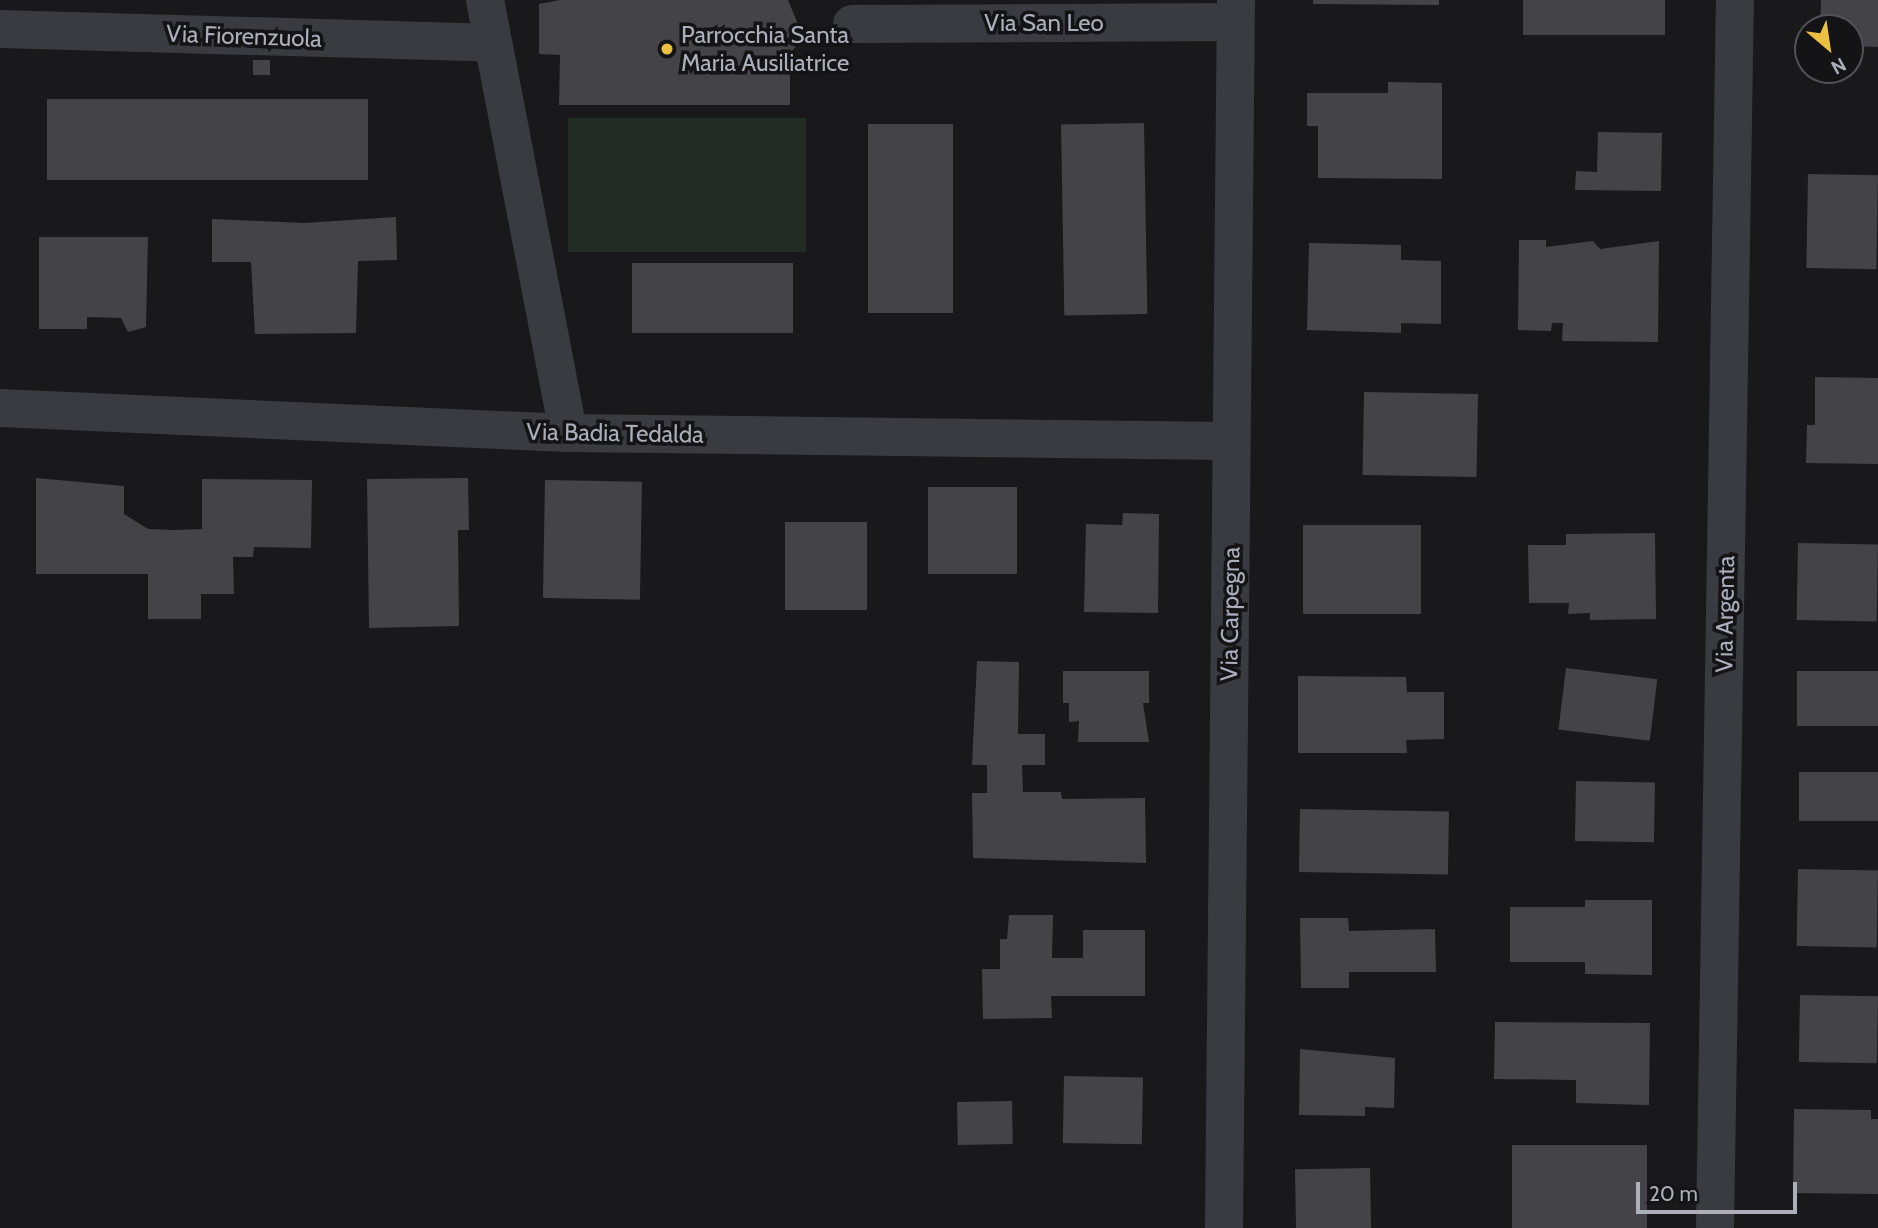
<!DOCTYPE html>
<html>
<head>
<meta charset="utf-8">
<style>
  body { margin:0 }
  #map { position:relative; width:1878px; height:1228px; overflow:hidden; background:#19191b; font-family:Cabin,sans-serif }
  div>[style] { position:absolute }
  .green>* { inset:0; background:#232b25; transform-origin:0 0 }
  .building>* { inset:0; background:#444448; transform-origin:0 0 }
  .street>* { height:38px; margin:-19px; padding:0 19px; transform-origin:19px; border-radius:19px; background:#3a3b40 }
  .dots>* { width:19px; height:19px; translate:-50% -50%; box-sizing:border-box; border:4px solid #141416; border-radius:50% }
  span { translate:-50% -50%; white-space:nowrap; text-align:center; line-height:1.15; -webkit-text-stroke:7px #141416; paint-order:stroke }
  .street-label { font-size:24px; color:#acafba }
  .poi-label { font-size:24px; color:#acafba }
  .left { translate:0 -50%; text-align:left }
  .north { position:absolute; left:1794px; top:14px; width:70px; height:70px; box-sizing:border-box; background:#141416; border:2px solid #515258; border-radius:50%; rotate:151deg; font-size:19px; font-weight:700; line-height:28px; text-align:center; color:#acafba }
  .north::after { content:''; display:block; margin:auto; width:24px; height:32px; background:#eabf42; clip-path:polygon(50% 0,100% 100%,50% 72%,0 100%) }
  .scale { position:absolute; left:1636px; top:1182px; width:161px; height:32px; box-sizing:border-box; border:4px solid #acafba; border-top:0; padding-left:9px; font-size:21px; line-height:24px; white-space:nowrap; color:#acafba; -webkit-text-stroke:5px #141416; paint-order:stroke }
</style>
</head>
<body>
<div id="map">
  <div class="green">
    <i style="left:806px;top:118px;width:134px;height:238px;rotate:90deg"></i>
  </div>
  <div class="building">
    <i style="clip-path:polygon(560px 0,788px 0,800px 29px,798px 44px,782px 63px,790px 63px,790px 105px,559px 105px,560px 55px,539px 54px,539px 4px)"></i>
    <i style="clip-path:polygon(1313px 0,1439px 0,1439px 5px,1313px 4px)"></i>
    <i style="left:1523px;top:0;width:142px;height:35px"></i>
    <i style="clip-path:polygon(1821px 0,1878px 0,1878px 47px,1850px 46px,1850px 28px,1820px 28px)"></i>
    <i style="left:270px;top:60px;width:15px;height:17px;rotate:90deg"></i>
    <i style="clip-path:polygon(1388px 82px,1442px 83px,1442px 179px,1318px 178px,1318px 126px,1307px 126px,1307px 93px,1388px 93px)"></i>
    <i style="left:47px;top:99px;width:321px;height:81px"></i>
    <i style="left:1144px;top:123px;width:191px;height:83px;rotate:89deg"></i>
    <i style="left:868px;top:124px;width:85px;height:189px"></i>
    <i style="clip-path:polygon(1598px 132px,1662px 133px,1661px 191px,1575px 190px,1576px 171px,1597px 172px)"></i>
    <i style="left:1808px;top:174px;width:70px;height:94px;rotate:1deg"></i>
    <i style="clip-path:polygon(396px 217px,397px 260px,358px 261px,356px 333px,255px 334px,251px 262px,212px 262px,212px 219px,304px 223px)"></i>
    <i style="clip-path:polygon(39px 237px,148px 237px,146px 327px,128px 332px,121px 318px,87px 317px,87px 329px,39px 329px)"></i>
    <i style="clip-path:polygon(1519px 240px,1546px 240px,1546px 247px,1593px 241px,1600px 249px,1659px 241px,1658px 342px,1562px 341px,1563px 323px,1552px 323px,1551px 331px,1518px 330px)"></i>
    <i style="clip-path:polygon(1309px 243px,1401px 245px,1401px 260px,1441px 261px,1441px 324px,1401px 323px,1401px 333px,1307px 330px)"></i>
    <i style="left:632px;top:263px;width:161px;height:70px"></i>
    <i style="clip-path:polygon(1815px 377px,1878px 378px,1878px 464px,1806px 463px,1807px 425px,1815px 425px)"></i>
    <i style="left:1364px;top:392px;width:114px;height:83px;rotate:1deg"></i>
    <i style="clip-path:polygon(36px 478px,124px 486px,124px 514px,148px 529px,175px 530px,202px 529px,202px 479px,312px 480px,311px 548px,254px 547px,253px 557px,233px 557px,234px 594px,201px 594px,201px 619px,148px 619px,148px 574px,36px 574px)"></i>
    <i style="clip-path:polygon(468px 478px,469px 530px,458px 530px,459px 626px,369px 628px,367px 479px)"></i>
    <i style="left:545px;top:480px;width:97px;height:118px;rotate:1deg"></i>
    <i style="left:928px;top:487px;width:89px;height:87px"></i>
    <i style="clip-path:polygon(1123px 513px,1159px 514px,1158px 613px,1084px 612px,1086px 524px,1122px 525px)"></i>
    <i style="left:785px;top:522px;width:82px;height:88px"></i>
    <i style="left:1421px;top:525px;width:89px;height:118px;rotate:90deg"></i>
    <i style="clip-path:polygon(1655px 533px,1656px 619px,1590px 620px,1590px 613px,1568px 614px,1569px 603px,1529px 603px,1528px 545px,1566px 545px,1566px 534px)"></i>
    <i style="left:1798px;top:543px;width:80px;height:77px;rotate:1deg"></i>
    <i style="clip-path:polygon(977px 661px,1019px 662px,1018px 734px,1045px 734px,1045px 765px,1022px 765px,1023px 792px,1061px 792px,1062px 799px,1145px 798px,1146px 863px,973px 858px,972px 793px,987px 793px,987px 765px,972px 765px)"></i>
    <i style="left:1566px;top:668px;width:92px;height:62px;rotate:7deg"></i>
    <i style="clip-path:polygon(1063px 671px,1149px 671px,1149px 703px,1143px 703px,1149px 742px,1078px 742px,1079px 721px,1069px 722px,1069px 703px,1063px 703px)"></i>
    <i style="left:1878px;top:671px;width:55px;height:81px;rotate:90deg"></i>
    <i style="clip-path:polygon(1298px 676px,1406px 677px,1407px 692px,1444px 692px,1444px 739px,1406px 740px,1407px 753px,1298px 753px)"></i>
    <i style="left:1799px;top:772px;width:79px;height:49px"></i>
    <i style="left:1576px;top:781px;width:79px;height:60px;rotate:1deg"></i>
    <i style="left:1300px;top:809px;width:149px;height:63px;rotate:1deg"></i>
    <i style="left:1798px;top:869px;width:80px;height:77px;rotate:1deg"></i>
    <i style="clip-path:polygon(1585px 900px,1652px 900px,1652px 975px,1585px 974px,1585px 962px,1510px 962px,1510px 907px,1585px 907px)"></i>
    <i style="clip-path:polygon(1009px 915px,1053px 915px,1052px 958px,1083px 958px,1083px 930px,1145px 930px,1145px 996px,1051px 996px,1052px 1018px,983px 1019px,982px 969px,1000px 969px,1000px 939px,1007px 939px)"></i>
    <i style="clip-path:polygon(1300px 918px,1348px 918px,1349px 931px,1435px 929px,1436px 972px,1349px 972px,1349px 988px,1301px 988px)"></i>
    <i style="left:1800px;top:995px;width:78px;height:67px;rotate:1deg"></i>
    <i style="clip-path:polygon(1495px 1022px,1650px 1023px,1649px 1105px,1576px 1103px,1576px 1080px,1494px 1079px)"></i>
    <i style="clip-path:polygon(1300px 1049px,1395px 1058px,1394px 1108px,1365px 1107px,1365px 1116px,1299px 1115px)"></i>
    <i style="left:1064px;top:1076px;width:79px;height:67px;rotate:1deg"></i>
    <i style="left:1012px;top:1101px;width:43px;height:55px;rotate:89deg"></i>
    <i style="clip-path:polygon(1794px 1109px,1871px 1110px,1871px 1119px,1878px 1119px,1878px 1194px,1793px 1193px)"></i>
    <i style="left:1647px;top:1145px;width:83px;height:135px;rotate:90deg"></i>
    <i style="left:1370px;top:1168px;width:60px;height:75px;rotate:89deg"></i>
  </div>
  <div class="street">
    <i style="left:485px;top:0;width:441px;rotate:79.1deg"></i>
    <i style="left:852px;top:24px;width:383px;rotate:-0.3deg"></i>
    <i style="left:0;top:29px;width:488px;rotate:1.6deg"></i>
    <i style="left:0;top:408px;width:569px;rotate:2.52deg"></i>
    <i style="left:568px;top:433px;width:663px;rotate:0.69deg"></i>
    <i style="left:1224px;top:1228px;width:1228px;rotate:-89.44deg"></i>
    <i style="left:1715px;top:1228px;width:1228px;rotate:-89.07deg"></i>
  </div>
  <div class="dots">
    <i style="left:667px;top:49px;background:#eabf42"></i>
  </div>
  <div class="street-label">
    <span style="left:1044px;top:23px">Via San Leo</span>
    <span style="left:244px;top:36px;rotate:2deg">Via Fiorenzuola</span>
    <span style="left:615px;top:433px;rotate:1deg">Via Badia Tedalda</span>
    <span style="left:1230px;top:614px;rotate:-89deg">Via Carpegna</span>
    <span style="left:1725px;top:614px;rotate:-89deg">Via Argenta</span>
  </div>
  <div class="poi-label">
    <span class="left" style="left:681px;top:49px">Parrocchia Santa<br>Maria Ausiliatrice</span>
  </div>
  <div class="north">N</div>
  <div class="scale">20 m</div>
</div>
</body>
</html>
